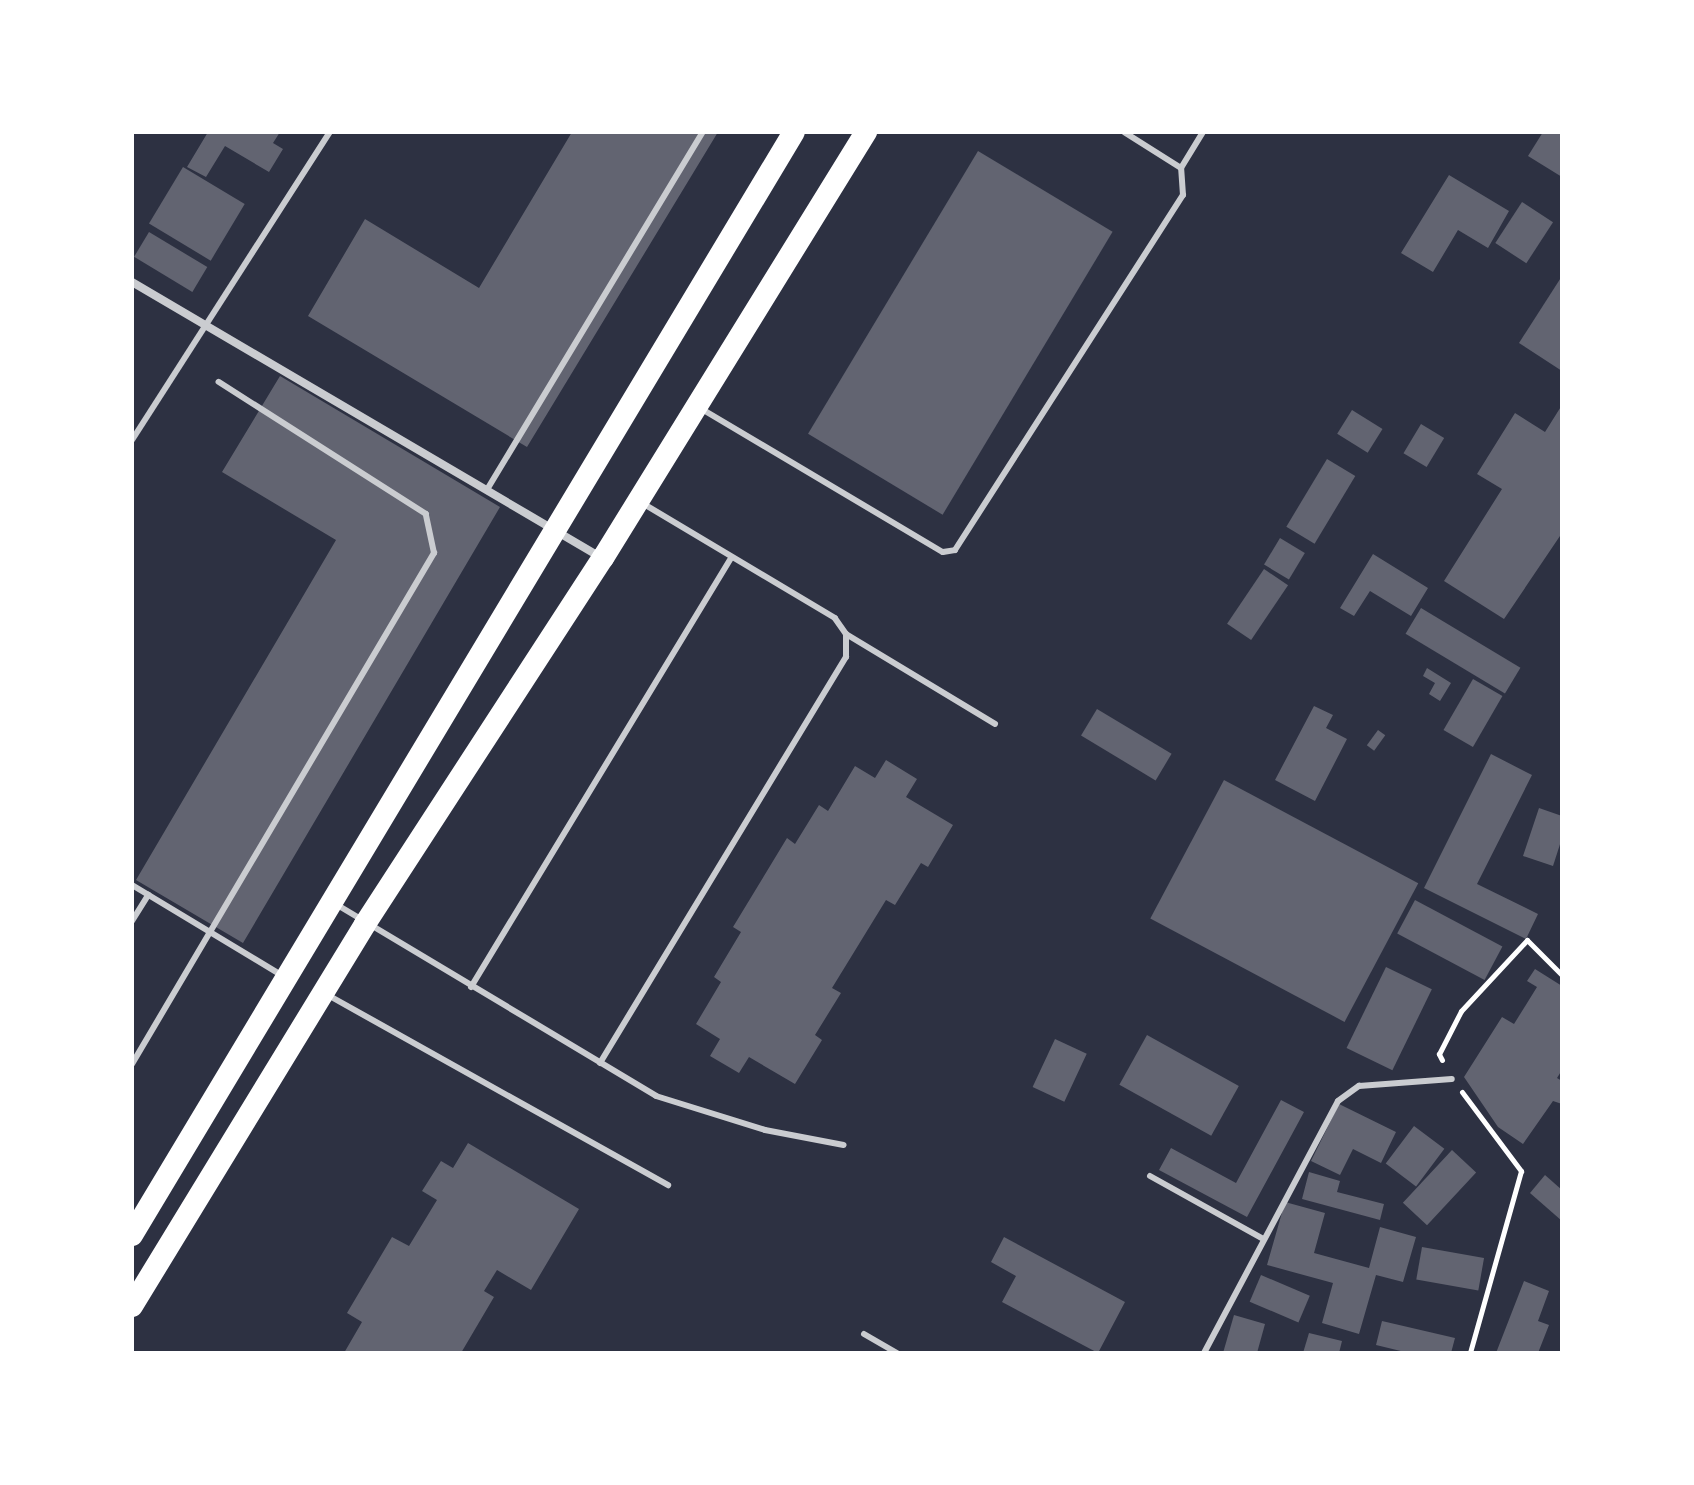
<!DOCTYPE html>
<html>
<head>
<meta charset="utf-8">
<style>
  body { margin:0 }
  #map { position:relative; width:1694px; height:1485px; overflow:hidden; background:#2d3142; font-family:"Work Sans",sans-serif }
  div>[style] { position:absolute }
  .building>* { inset:0; background:#626471; transform-origin:0 0 }
  .path>* { height:5px; margin:-2.5px; padding:0 2.5px; transform-origin:2.5px; border-radius:2.5px; background:#fff }
  .service>* { height:6px; margin:-3px; padding:0 3px; transform-origin:3px; border-radius:3px; background:#caccd0 }
  .minor>* { height:8px; margin:-4px; padding:0 4px; transform-origin:4px; border-radius:4px; background:#caccd0 }
  .trunk>* { height:22px; margin:-11px; padding:0 11px; transform-origin:11px; border-radius:11px; background:#fff }
  span { translate:-50% -50%; white-space:nowrap; text-align:center; line-height:1.15; -webkit-text-stroke:7px #fff; paint-order:stroke }
  .frame { position:absolute; inset:0; border:134px solid #fff; pointer-events:none }
</style>
</head>
<body>
<div id="map">
  <div class="building">
    <i style="clip-path:polygon(208px 132px,280px 132px,273px 143px,283px 149px,269px 172px,225px 146px,206px 177px,187px 167px)"></i>
    <i style="clip-path:polygon(572px 132px,718px 132px,527px 447px,308px 316px,365px 219px,479px 288px)"></i>
    <i style="clip-path:polygon(1543px 132px,1562px 132px,1562px 177px,1528px 156px)"></i>
    <i style="left:978px;top:151px;width:157px;height:330px;rotate:31deg"></i>
    <i style="left:183px;top:167px;width:72px;height:66px;rotate:31deg"></i>
    <i style="clip-path:polygon(1449px 175px,1509px 211px,1488px 248px,1458px 230px,1433px 272px,1401px 253px)"></i>
    <i style="left:1522px;top:202px;width:37px;height:49px;rotate:33deg"></i>
    <i style="left:149px;top:232px;width:68px;height:29px;rotate:31deg"></i>
    <i style="clip-path:polygon(1562px 276px,1562px 371px,1519px 343px)"></i>
    <i style="clip-path:polygon(280px 376px,500px 507px,243px 943px,136px 880px,336px 540px,222px 472px)"></i>
    <i style="clip-path:polygon(1562px 405px,1562px 533px,1504px 619px,1444px 581px,1502px 489px,1477px 474px,1515px 413px,1545px 432px)"></i>
    <i style="left:1352px;top:410px;width:36px;height:28px;rotate:32deg"></i>
    <i style="left:1421px;top:424px;width:27px;height:34px;rotate:31deg"></i>
    <i style="left:1327px;top:459px;width:33px;height:79px;rotate:31deg"></i>
    <i style="left:1280px;top:538px;width:29px;height:31px;rotate:31deg"></i>
    <i style="clip-path:polygon(1373px 554px,1428px 588px,1411px 616px,1370px 591px,1354px 616px,1340px 608px)"></i>
    <i style="left:1264px;top:569px;width:29px;height:66px;rotate:34deg"></i>
    <i style="left:1421px;top:608px;width:116px;height:30px;rotate:31deg"></i>
    <i style="clip-path:polygon(1427px 668px,1451px 683px,1440px 701px,1429px 694px,1435px 683px,1423px 676px)"></i>
    <i style="left:1473px;top:679px;width:34px;height:59px;rotate:30deg"></i>
    <i style="clip-path:polygon(1314px 706px,1333px 715px,1326px 728px,1347px 739px,1315px 801px,1275px 780px)"></i>
    <i style="left:1097px;top:709px;width:87px;height:31px;rotate:31deg"></i>
    <i style="left:1378px;top:730px;width:9px;height:19px;rotate:36deg"></i>
    <i style="clip-path:polygon(1491px 754px,1532px 775px,1477px 884px,1538px 914px,1526px 939px,1424px 888px)"></i>
    <i style="clip-path:polygon(886px 760px,917px 779px,906px 797px,953px 825px,928px 867px,921px 863px,895px 905px,886px 900px,832px 988px,841px 993px,815px 1035px,822px 1040px,795px 1084px,749px 1057px,739px 1073px,710px 1056px,720px 1039px,696px 1024px,721px 982px,714px 977px,741px 932px,733px 927px,787px 838px,795px 844px,819px 805px,828px 811px,855px 766px,875px 778px)"></i>
    <i style="left:1224px;top:780px;width:220px;height:157px;rotate:28deg"></i>
    <i style="clip-path:polygon(1539px 808px,1562px 816px,1562px 838px,1553px 866px,1523px 856px)"></i>
    <i style="left:1415px;top:900px;width:99px;height:38px;rotate:28deg"></i>
    <i style="left:1386px;top:967px;width:51px;height:90px;rotate:26deg"></i>
    <i style="clip-path:polygon(1535px 969px,1562px 986px,1562px 1070px,1557px 1078px,1562px 1081px,1562px 1104px,1553px 1101px,1523px 1144px,1498px 1127px,1464px 1077px,1502px 1017px,1514px 1024px,1537px 987px,1527px 981px)"></i>
    <i style="left:1147px;top:1035px;width:105px;height:57px;rotate:29deg"></i>
    <i style="left:1055px;top:1039px;width:35px;height:53px;rotate:25deg"></i>
    <i style="clip-path:polygon(1281px 1100px,1304px 1112px,1247px 1217px,1159px 1170px,1171px 1148px,1236px 1183px)"></i>
    <i style="clip-path:polygon(1339px 1104px,1396px 1132px,1381px 1163px,1353px 1149px,1340px 1175px,1311px 1161px)"></i>
    <i style="left:1414px;top:1126px;width:38px;height:47px;rotate:37deg"></i>
    <i style="clip-path:polygon(468px 1143px,579px 1209px,531px 1290px,497px 1270px,484px 1291px,494px 1297px,461px 1353px,344px 1353px,362px 1322px,347px 1313px,392px 1237px,409px 1246px,437px 1200px,422px 1191px,441px 1161px,453px 1168px)"></i>
    <i style="left:1452px;top:1150px;width:33px;height:72px;rotate:43deg"></i>
    <i style="clip-path:polygon(1309px 1172px,1340px 1181px,1337px 1192px,1384px 1204px,1380px 1220px,1302px 1199px)"></i>
    <i style="clip-path:polygon(1545px 1175px,1562px 1190px,1562px 1221px,1530px 1193px)"></i>
    <i style="clip-path:polygon(1285px 1202px,1325px 1213px,1314px 1253px,1369px 1268px,1380px 1227px,1416px 1237px,1403px 1282px,1376px 1275px,1359px 1334px,1322px 1323px,1333px 1283px,1267px 1265px)"></i>
    <i style="clip-path:polygon(1004px 1237px,1125px 1302px,1098px 1353px,1002px 1302px,1016px 1276px,991px 1262px)"></i>
    <i style="left:1422px;top:1247px;width:63px;height:33px;rotate:10deg"></i>
    <i style="left:1261px;top:1275px;width:53px;height:29px;rotate:23deg"></i>
    <i style="clip-path:polygon(1524px 1281px,1549px 1291px,1538px 1321px,1549px 1325px,1538px 1353px,1496px 1353px)"></i>
    <i style="clip-path:polygon(1234px 1315px,1265px 1324px,1257px 1353px,1223px 1353px)"></i>
    <i style="clip-path:polygon(1382px 1321px,1455px 1338px,1451px 1353px,1409px 1353px,1376px 1345px)"></i>
    <i style="clip-path:polygon(1309px 1333px,1342px 1341px,1339px 1353px,1303px 1353px)"></i>
  </div>
  <div class="path">
    <i style="left:1442px;top:1060px;width:7px;rotate:-117deg"></i>
    <i style="left:1439px;top:1054px;width:48px;rotate:-62.9deg"></i>
    <i style="left:1461px;top:1011px;width:97px;rotate:-47.1deg"></i>
    <i style="left:1527px;top:940px;width:49px;rotate:45deg"></i>
    <i style="left:1462px;top:1092px;width:99px;rotate:53.2deg"></i>
    <i style="left:1521px;top:1171px;width:189px;rotate:105.7deg"></i>
  </div>
  <div class="service">
    <i style="left:1181px;top:168px;width:42px;rotate:-58.6deg"></i>
    <i style="left:700px;top:408px;width:282px;rotate:30.7deg"></i>
    <i style="left:943px;top:552px;width:12px;rotate:-9deg"></i>
    <i style="left:955px;top:550px;width:422px;rotate:-57.3deg"></i>
    <i style="left:1183px;top:195px;width:27px;rotate:-94deg"></i>
    <i style="left:1181px;top:168px;width:67px;rotate:-147.7deg"></i>
    <i style="left:132px;top:440px;width:366px;rotate:-57.3deg"></i>
    <i style="left:488px;top:488px;width:416px;rotate:-58.9deg"></i>
    <i style="left:846px;top:634px;width:174px;rotate:31.1deg"></i>
    <i style="left:132px;top:885px;width:176px;rotate:31.1deg"></i>
    <i style="left:334px;top:903px;width:375px;rotate:30.9deg"></i>
    <i style="left:656px;top:1096px;width:114px;rotate:17.3deg"></i>
    <i style="left:765px;top:1130px;width:80px;rotate:10.8deg"></i>
    <i style="left:132px;top:921px;width:31px;rotate:-58deg"></i>
    <i style="left:471px;top:987px;width:502px;rotate:-58.78deg"></i>
    <i style="left:326px;top:994px;width:392px;rotate:29.2deg"></i>
    <i style="left:600px;top:1063px;width:475px;rotate:-58.8deg"></i>
    <i style="left:846px;top:657px;width:23px;rotate:-90deg"></i>
    <i style="left:846px;top:634px;width:19px;rotate:-125deg"></i>
    <i style="left:835px;top:618px;width:222px;rotate:-149.2deg"></i>
    <i style="left:132px;top:1064px;width:594px;rotate:-59.42deg"></i>
    <i style="left:434px;top:553px;width:40px;rotate:-102deg"></i>
    <i style="left:426px;top:514px;width:246px;rotate:-147.5deg"></i>
    <i style="left:1150px;top:1176px;width:129px;rotate:29.1deg"></i>
    <i style="left:864px;top:1334px;width:38px;rotate:30deg"></i>
    <i style="left:1204px;top:1353px;width:285px;rotate:-62deg"></i>
    <i style="left:1338px;top:1101px;width:26px;rotate:-36deg"></i>
    <i style="left:1359px;top:1086px;width:93px;rotate:-4.3deg"></i>
  </div>
  <div class="minor">
    <i style="left:132px;top:282px;width:545px;rotate:30.42deg"></i>
  </div>
  <div class="trunk">
    <i style="left:132px;top:1235px;width:1286px;rotate:-59.03deg"></i>
    <i style="left:132px;top:1306px;width:447px;rotate:-58.6deg"></i>
    <i style="left:365px;top:924px;width:437px;rotate:-57deg"></i>
    <i style="left:603px;top:558px;width:501px;rotate:-58.31deg"></i>
  </div>
  <div class="frame"></div>
</div>
</body>
</html>
